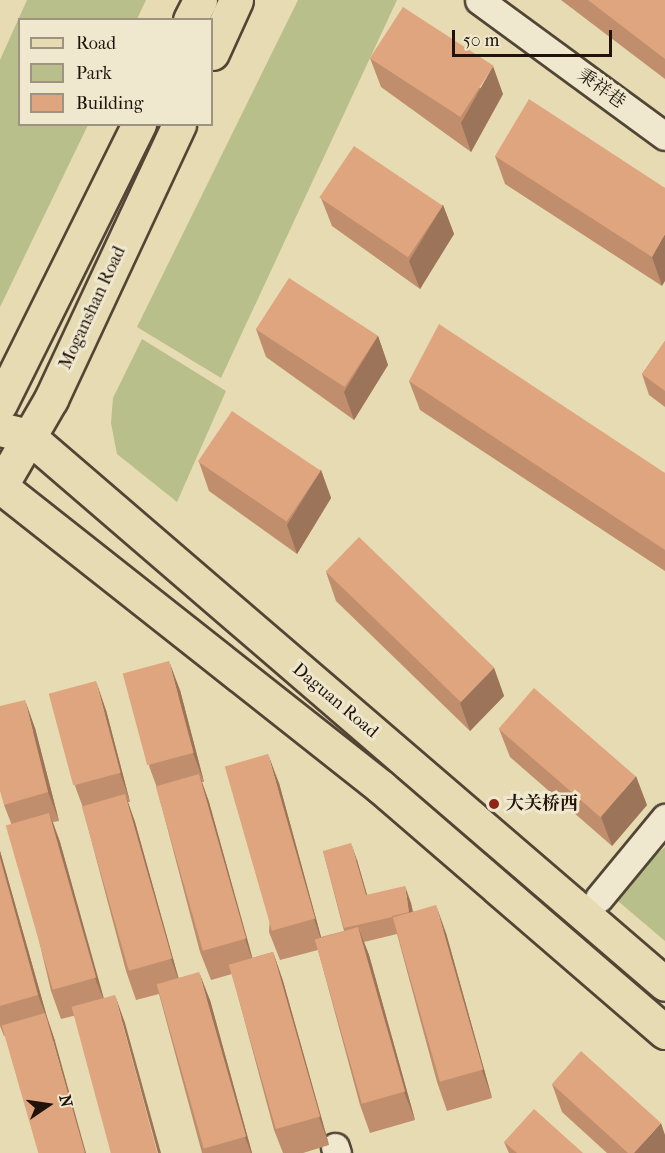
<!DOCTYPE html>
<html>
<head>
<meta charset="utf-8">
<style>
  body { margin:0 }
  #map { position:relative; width:665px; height:1153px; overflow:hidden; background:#e6dbb3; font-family:"IM FELL French Canon","Noto Serif SC",serif }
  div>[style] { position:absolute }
  .green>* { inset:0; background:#b8bf8a }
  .roads { filter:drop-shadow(2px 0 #524535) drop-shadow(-2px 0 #524535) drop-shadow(0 2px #524535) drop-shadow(0 -2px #524535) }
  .minor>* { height:27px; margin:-13.5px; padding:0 13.5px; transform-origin:13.5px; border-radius:13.5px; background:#efe8ce }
  .major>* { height:33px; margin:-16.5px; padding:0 16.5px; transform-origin:16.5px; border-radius:16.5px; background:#e6dbb3 }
  .wall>* { inset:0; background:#c08e6d }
  .shaded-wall>* { inset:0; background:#9c7459 }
  .building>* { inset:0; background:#dfa57f; transform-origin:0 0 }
  .dots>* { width:16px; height:16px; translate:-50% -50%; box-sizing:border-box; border:3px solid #efe8ce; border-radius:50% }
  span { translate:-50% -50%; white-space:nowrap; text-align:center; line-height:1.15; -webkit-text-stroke:6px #efe8ce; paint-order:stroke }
  .street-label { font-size:18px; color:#21130b }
  .poi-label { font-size:18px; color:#21130b; font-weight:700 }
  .left { translate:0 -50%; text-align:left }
  .legend { position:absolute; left:18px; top:18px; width:195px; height:108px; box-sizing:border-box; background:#efe8ce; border:2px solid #9d9380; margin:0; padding:8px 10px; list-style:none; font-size:18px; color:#21130b }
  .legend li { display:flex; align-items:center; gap:12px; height:30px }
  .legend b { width:30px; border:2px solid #9d9380 }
  .north { position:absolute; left:18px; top:1075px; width:60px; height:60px; -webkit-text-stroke:4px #efe8ce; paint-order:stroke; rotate:77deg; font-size:16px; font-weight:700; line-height:24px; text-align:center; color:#21130b }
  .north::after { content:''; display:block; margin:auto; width:21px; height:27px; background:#21130b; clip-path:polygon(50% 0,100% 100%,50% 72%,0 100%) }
  .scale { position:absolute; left:452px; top:30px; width:160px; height:27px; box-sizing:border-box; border:3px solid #21130b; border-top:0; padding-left:8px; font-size:18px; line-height:21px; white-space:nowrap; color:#21130b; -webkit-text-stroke:4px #efe8ce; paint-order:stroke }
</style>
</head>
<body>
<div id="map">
  <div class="green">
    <i style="clip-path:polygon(27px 0,146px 0,137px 19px,20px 20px,20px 124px,88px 125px,0 307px,0 60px)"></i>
    <i style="clip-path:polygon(298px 0,397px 0,221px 378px,137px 327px)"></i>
    <i style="clip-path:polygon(142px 339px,226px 391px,177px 502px,117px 454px,111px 423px,113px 398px)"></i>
    <i style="clip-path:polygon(665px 847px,665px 941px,612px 896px)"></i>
  </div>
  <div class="roads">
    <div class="minor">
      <i style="left:479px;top:0;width:230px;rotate:36.2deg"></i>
      <i style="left:599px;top:898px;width:104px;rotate:-50.5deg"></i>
      <i style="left:335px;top:1147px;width:6px;rotate:72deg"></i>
    </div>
    <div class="major">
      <i style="left:190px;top:20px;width:22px;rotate:-63deg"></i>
      <i style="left:212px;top:53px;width:58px;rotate:-65.6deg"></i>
      <i style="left:0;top:404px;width:313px;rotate:-63.6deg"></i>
      <i style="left:0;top:429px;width:29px;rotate:14deg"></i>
      <i style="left:28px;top:436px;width:840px;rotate:40.7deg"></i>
      <i style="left:0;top:486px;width:486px;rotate:38.3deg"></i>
      <i style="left:381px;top:787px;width:375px;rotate:40.8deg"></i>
      <i style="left:0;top:487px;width:102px;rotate:-59.9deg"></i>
      <i style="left:51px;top:399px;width:303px;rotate:-65deg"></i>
    </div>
  </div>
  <div class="wall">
    <i style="clip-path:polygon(561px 0,665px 0,665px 79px)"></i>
    <i style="clip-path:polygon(370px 58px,503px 94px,471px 152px,381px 87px)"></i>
    <i style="clip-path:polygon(495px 156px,665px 188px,662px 286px,505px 184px)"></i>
    <i style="clip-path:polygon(321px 198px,443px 205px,454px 234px,420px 289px,332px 226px)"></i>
    <i style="clip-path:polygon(256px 329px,378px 336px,388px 365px,354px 420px,266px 357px)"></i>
    <i style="clip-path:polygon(665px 341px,665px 407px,649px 395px,642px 374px)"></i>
    <i style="clip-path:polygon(409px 381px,665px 473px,665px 571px,420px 410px)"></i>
    <i style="clip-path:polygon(199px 462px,321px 470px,331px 498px,297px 554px,209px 491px)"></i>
    <i style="clip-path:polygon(326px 572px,494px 668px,504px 696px,470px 731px,336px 601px)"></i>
    <i style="clip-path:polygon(180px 690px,204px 782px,202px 782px,209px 802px,252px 958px,273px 952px,283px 981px,329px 1145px,303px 1153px,283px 1153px,274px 1130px,232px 974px,211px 980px,200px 952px,156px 785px,149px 766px)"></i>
    <i style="clip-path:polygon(106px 710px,130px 802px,128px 802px,135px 822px,178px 977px,210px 1000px,252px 1153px,202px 1153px,159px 994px,136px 1000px,126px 971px,82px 805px,75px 786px)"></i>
    <i style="clip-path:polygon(35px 728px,59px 821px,53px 822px,60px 842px,103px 998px,125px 1023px,73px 1016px,61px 1019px,51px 991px,11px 823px,4px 805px)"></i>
    <i style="clip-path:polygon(499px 729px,647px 805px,612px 846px,510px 757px)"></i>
    <i style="clip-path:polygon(279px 783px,321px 937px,344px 931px,323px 851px,357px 860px,367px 895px,411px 903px,413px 911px,446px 933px,492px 1098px,447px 1111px,437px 1082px,397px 934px,364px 942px,369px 955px,415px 1120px,370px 1133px,360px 1105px,318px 950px,280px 960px,269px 932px)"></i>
    <i style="clip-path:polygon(0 851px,47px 1017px,55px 1041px,4px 1036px,0 1026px)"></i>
    <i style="clip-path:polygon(552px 1084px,665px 1153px,607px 1153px,562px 1112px)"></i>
    <i style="clip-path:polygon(504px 1142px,583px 1153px,509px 1153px)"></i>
  </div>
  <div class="shaded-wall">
    <i style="clip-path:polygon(493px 66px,503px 94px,471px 152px,461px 123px)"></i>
    <i style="clip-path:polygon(443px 205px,454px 234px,420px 289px,409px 261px)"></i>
    <i style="clip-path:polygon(665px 234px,665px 281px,662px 286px,652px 257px)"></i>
    <i style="clip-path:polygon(378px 336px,388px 365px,354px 420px,344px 392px)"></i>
    <i style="clip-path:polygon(321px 470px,331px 498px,297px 554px,287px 525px)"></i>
    <i style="clip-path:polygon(169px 661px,180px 690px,204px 782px,193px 753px)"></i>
    <i style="clip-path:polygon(494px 668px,504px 696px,470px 731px,460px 703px)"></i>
    <i style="clip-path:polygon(96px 681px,106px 710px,130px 802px,120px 773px)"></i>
    <i style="clip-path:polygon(25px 700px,35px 728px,59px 821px,48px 792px)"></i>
    <i style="clip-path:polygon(268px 754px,279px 783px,324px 948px,314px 919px)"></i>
    <i style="clip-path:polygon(199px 774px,209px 802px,255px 967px,245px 939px)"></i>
    <i style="clip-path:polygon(636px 776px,647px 805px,612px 846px,601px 817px)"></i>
    <i style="clip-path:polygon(125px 794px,135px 822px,181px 987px,171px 959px)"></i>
    <i style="clip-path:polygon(49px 813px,60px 842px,106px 1006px,95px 978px)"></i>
    <i style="clip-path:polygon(351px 843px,357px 860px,372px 912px,366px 895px)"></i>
    <i style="clip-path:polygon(0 851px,47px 1017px,55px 1041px,86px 1153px,84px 1153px,47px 1019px,38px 995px,0 858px)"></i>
    <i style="clip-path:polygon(405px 886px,411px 903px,415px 930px,409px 913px)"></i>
    <i style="clip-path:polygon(436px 905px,446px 933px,492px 1098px,482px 1070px)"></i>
    <i style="clip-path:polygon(358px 927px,369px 955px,415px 1120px,404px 1092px)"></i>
    <i style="clip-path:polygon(273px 952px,283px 981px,329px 1145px,319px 1117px)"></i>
    <i style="clip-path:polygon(199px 972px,210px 1000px,252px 1153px,251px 1153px,245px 1137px)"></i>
    <i style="clip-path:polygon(115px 995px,125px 1023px,161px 1153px,158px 1153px)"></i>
    <i style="clip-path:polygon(661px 1123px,665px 1135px,665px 1153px,634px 1153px)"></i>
  </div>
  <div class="building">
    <i style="clip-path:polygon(588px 0,665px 0,665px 59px)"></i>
    <i style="left:403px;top:7px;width:108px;height:61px;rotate:33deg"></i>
    <i style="clip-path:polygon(529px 99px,665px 188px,665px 234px,652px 257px,495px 156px)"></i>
    <i style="left:354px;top:146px;width:107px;height:62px;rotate:34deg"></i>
    <i style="left:289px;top:278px;width:106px;height:61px;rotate:33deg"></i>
    <i style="clip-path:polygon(439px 324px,665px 473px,665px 550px,409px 381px)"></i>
    <i style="clip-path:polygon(665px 341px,665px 391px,642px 374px)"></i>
    <i style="left:232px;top:411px;width:107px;height:61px;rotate:34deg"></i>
    <i style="left:359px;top:537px;width:188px;height:48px;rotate:44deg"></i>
    <i style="left:169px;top:661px;width:95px;height:48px;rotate:75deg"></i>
    <i style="left:96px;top:681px;width:95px;height:49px;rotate:75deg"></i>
    <i style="left:534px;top:688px;width:135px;height:54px;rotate:41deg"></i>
    <i style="clip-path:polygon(25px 700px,48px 792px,4px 805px,0 791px,0 706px)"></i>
    <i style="left:268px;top:754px;width:171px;height:45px;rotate:74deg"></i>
    <i style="left:199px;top:774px;width:171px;height:45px;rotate:74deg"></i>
    <i style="left:125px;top:794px;width:171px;height:45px;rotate:74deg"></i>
    <i style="left:49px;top:813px;width:171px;height:45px;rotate:74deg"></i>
    <i style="clip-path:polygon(351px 843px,366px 895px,405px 886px,409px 912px,392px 916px,392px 917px,344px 928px,323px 851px)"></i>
    <i style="clip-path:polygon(0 858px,38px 995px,0 1006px)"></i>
    <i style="left:436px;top:905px;width:171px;height:45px;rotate:74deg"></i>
    <i style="left:358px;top:927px;width:171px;height:45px;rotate:74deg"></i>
    <i style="left:273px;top:952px;width:171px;height:46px;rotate:74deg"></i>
    <i style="left:199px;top:972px;width:171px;height:44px;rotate:74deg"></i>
    <i style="left:115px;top:995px;width:164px;height:45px;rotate:75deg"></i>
    <i style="left:45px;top:1013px;width:145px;height:45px;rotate:74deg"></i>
    <i style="clip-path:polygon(581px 1051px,661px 1123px,634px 1153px,628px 1153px,552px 1084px)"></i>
    <i style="clip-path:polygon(534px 1109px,583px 1153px,517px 1153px,504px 1142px)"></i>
  </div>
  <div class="dots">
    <i style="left:494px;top:804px;background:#8f2418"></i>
  </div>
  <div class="street-label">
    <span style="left:601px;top:89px;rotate:36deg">秉祥巷</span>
    <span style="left:93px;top:308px;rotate:-65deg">Moganshan Road</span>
    <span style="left:335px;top:701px;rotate:40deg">Daguan Road</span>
  </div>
  <div class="poi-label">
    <span class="left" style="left:506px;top:804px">大关桥西</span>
  </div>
  <ul class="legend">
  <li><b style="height:8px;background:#e6dbb3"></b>Road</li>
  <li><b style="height:16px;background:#b8bf8a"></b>Park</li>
  <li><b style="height:16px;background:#dfa57f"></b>Building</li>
  </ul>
  <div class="north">N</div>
  <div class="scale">50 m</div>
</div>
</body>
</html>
